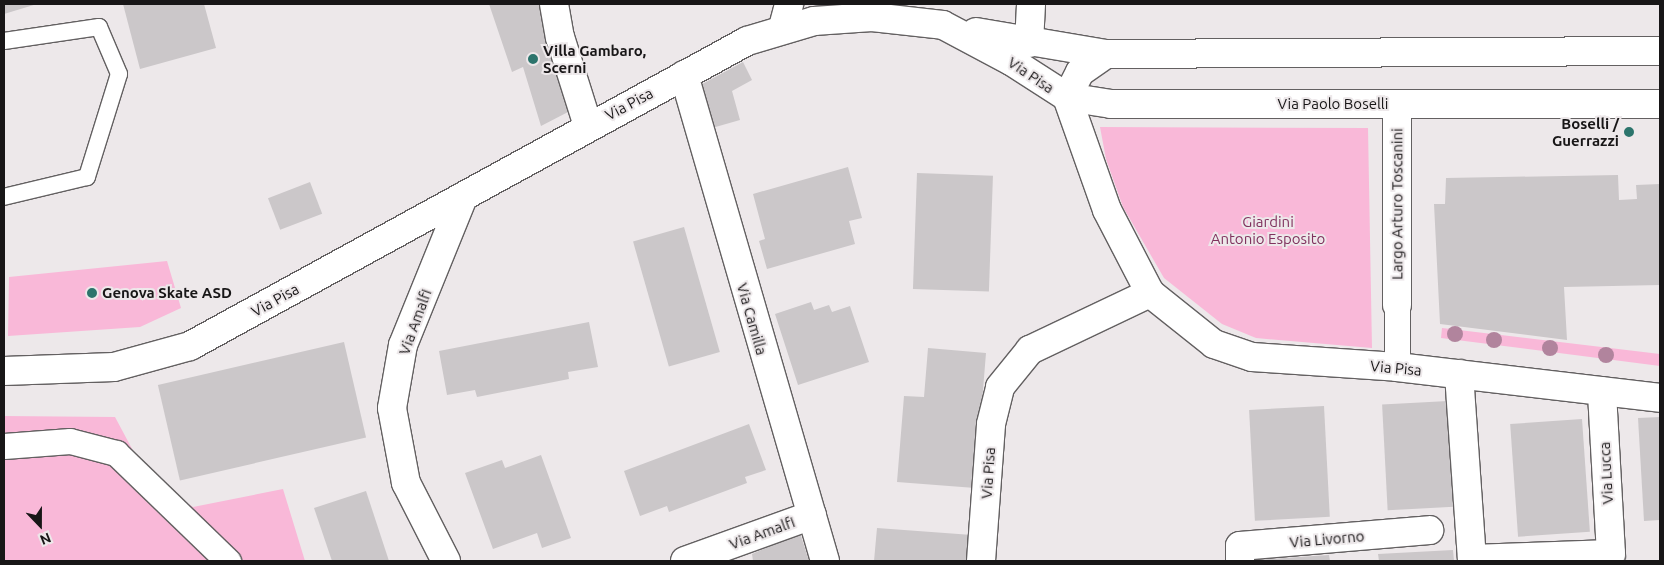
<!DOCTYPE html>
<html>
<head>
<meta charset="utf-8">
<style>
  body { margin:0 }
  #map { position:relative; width:1664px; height:565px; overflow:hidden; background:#ede8ea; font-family:Ubuntu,sans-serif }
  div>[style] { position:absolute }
  .green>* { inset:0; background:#f9b8d8 }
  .building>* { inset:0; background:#cbc7c9; transform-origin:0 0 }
  .roads { filter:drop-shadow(1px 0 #636061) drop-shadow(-1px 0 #636061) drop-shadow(0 1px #636061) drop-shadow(0 -1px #636061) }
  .service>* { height:16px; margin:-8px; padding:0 8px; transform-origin:8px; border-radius:8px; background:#fff }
  .pedestrian>* { height:25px; margin:-12.5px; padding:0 12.5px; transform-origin:12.5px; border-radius:12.5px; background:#fff }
  .minor>* { height:28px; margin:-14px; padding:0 14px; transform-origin:14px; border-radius:14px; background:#fff }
  .secondary>* { height:28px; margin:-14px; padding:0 14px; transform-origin:14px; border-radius:14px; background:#fff }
  .trees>* { width:16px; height:16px; margin:-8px; border-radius:50%; background:#b1849d }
  .dots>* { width:14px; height:14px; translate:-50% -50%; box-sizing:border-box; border:2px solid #ede8ea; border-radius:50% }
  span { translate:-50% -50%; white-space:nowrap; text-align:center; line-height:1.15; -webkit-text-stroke:4px #ede8ea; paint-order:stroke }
  .poi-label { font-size:15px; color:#181617; font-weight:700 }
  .left { translate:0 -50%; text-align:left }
  .right { translate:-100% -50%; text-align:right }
  .street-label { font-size:15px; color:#181617 }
  .park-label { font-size:15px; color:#80325e }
  .frame { position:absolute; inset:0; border:5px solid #181617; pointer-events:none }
  .north { position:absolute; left:15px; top:500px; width:50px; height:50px; -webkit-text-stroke:4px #ede8ea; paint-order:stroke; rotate:158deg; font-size:14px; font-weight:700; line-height:20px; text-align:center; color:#181617 }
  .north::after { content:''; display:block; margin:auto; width:18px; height:22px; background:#181617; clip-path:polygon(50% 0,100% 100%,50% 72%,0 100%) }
</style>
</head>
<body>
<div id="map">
  <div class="green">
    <i style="clip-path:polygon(1100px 127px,1368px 128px,1372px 348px,1256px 338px,1222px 324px,1164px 278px,1123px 207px,1106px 159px)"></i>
    <i style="clip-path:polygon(167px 261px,181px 308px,140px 327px,8px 336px,9px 277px)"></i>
    <i style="clip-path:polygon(1442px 328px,1660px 354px,1660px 366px,1441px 338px)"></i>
    <i style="clip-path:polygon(4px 416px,115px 417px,138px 460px,164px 488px,193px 507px,283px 489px,305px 561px,4px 561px)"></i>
  </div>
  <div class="building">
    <i style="clip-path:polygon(4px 4px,37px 4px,4px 14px)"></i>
    <i style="clip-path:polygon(123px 4px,204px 4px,216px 48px,140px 69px)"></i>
    <i style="clip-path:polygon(489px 4px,545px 4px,570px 111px,541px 126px,523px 67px,512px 72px)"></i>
    <i style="clip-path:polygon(743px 62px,752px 80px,732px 91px,740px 120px,705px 130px,693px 89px)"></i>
    <i style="clip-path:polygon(848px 167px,862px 218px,849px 221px,855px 244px,767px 269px,759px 241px,765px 239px,753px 194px)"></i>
    <i style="left:917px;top:173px;width:76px;height:116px;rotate:2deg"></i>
    <i style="clip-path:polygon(1618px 175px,1619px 200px,1637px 199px,1636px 185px,1660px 184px,1660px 285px,1564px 287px,1567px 340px,1440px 324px,1434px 204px,1445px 204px,1446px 178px)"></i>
    <i style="left:310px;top:182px;width:34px;height:45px;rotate:69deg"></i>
    <i style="left:684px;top:227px;width:130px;height:53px;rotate:74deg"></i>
    <i style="clip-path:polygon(811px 302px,814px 310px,829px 305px,832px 312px,850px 306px,869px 362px,798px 385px,775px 314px)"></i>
    <i style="clip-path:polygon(589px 322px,598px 367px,568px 372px,569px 379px,477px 397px,475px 390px,447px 395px,439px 351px)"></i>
    <i style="left:344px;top:342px;width:98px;height:191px;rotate:77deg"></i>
    <i style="clip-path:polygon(928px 348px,986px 353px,975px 488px,897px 482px,904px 396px,924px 397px)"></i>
    <i style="left:1448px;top:401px;width:106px;height:66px;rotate:87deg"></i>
    <i style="left:1324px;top:406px;width:111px;height:75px;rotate:87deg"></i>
    <i style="clip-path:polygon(1660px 417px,1660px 520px,1644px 521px,1638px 418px)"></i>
    <i style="left:1582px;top:419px;width:113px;height:72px;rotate:86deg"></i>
    <i style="clip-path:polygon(749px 424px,766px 470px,745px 477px,747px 483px,669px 512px,667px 506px,640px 516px,624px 471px)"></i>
    <i style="clip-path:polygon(541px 455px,571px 538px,542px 548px,537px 533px,493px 549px,465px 473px,502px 460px,505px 468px)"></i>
    <i style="clip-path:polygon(366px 491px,389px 561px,332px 561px,314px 508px)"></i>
    <i style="clip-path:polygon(877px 528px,972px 535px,970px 561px,874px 561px)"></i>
    <i style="clip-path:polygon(800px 533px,809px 561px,753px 561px,752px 554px)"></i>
    <i style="clip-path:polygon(1453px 550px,1454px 561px,1379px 561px,1378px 554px)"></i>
    <i style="clip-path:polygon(1329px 555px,1330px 561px,1253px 561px,1253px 560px)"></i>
  </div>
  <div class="roads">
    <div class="service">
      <i style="left:4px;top:41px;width:96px;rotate:-8.4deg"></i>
      <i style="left:99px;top:27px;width:51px;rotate:66.9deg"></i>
      <i style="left:119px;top:74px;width:108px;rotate:107.3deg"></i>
      <i style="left:87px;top:177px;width:85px;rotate:166.5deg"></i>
    </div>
    <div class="pedestrian">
      <i style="left:1397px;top:367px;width:62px;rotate:-90deg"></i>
      <i style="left:4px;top:446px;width:66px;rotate:-4.3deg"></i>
      <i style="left:70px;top:441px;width:48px;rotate:14.6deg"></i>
      <i style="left:116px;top:453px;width:156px;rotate:44deg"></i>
    </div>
    <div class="minor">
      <i style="left:554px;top:4px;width:34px;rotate:80deg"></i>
      <i style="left:560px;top:37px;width:93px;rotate:72.5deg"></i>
      <i style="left:783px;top:27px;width:24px;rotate:-75deg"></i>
      <i style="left:1029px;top:43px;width:39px;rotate:-87deg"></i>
      <i style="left:1106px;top:54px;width:32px;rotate:145deg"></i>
      <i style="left:1080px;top:72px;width:28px;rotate:117deg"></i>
      <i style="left:1067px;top:97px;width:120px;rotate:70.5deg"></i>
      <i style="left:1107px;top:210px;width:93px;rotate:62.6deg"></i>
      <i style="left:1150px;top:293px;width:82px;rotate:38.6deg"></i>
      <i style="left:1214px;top:344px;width:40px;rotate:18.9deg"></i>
      <i style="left:1252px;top:357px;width:145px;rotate:3.9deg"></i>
      <i style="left:1397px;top:367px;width:265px;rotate:6.7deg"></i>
      <i style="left:684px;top:75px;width:506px;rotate:73.82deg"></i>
      <i style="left:1397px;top:305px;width:201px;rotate:-90deg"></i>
      <i style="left:1459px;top:374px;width:187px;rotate:86deg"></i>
      <i style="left:1472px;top:559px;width:139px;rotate:-2.1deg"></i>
      <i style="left:1611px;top:554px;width:163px;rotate:-93.2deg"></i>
      <i style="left:446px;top:561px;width:88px;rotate:-117.1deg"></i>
      <i style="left:406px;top:483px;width:76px;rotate:-100.6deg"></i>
      <i style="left:392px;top:408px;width:64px;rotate:-80.1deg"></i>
      <i style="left:403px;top:345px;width:160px;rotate:-67.9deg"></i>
      <i style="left:685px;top:561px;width:135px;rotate:-19.9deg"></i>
      <i style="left:981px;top:561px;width:137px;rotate:-85.8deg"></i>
      <i style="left:991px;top:424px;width:38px;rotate:-76deg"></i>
      <i style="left:1000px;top:387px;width:48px;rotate:-51deg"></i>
      <i style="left:1030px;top:350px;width:133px;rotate:-25.4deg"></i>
      <i style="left:1240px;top:561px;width:15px;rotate:-90deg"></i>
      <i style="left:1240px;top:546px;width:190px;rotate:-4.8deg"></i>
    </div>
    <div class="secondary">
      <i style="left:976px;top:32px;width:132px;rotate:9.6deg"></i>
      <i style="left:1106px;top:54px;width:554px;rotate:-0.31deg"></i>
      <i style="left:4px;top:371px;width:110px;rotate:-2.1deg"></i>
      <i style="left:114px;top:367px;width:79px;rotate:-15.4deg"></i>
      <i style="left:190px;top:346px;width:635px;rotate:-28.7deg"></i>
      <i style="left:747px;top:41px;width:70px;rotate:-16.6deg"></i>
      <i style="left:814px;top:21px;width:58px;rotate:-3.9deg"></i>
      <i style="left:872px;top:17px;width:71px;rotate:6.4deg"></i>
      <i style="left:943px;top:25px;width:77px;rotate:27.9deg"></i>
      <i style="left:1011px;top:61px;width:67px;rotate:32.7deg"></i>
      <i style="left:1067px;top:97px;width:45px;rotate:9deg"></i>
      <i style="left:1111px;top:104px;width:549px"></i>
    </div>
  </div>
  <div class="trees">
    <i style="left:1455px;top:334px"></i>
    <i style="left:1494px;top:340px"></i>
    <i style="left:1550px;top:348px"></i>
    <i style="left:1606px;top:355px"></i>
  </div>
  <div class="dots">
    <i style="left:533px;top:59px;background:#2c746c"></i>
    <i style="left:1629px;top:132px;background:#2c746c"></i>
    <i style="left:92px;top:293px;background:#2c746c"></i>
  </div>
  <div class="poi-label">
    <span class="left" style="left:543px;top:59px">Villa Gambaro,<br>Scerni</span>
    <span class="right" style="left:1619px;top:132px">Boselli /<br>Guerrazzi</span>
    <span class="left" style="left:102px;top:293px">Genova Skate ASD</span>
  </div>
  <div class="street-label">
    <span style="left:1031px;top:75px;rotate:34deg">Via Pisa</span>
    <span style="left:629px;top:104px;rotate:-28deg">Via Pisa</span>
    <span style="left:1333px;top:104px">Via Paolo Boselli</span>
    <span style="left:1397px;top:204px;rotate:-90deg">Largo Arturo Toscanini</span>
    <span style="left:275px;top:300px;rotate:-29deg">Via Pisa</span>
    <span style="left:752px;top:319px;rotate:74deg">Via Camilla</span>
    <span style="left:415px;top:322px;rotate:-70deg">Via Amalfi</span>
    <span style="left:1396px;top:368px;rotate:5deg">Via Pisa</span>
    <span style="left:988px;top:473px;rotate:-86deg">Via Pisa</span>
    <span style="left:1606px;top:473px;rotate:-93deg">Via Lucca</span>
    <span style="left:762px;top:533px;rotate:-20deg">Via Amalfi</span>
    <span style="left:1327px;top:539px;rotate:-5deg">Via Livorno</span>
  </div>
  <div class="park-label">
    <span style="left:1268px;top:230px">Giardini<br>Antonio Esposito</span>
  </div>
  <div class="frame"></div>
  <div class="north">N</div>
</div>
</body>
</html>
